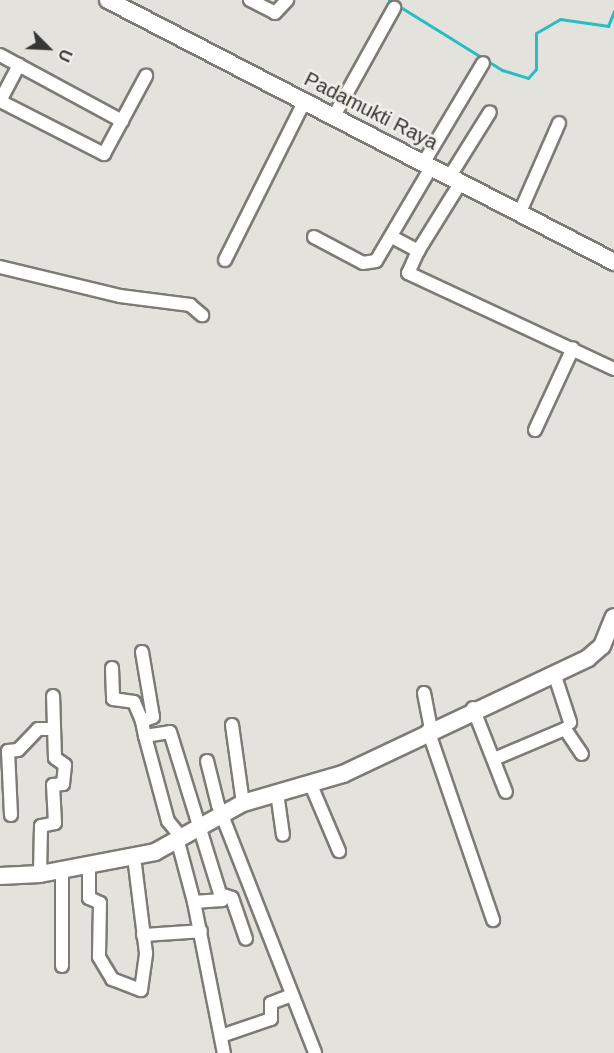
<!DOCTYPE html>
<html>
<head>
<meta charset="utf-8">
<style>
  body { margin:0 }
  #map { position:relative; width:614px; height:1053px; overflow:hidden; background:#e3e2dd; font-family:Arial,sans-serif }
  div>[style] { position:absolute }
  .stream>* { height:3px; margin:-1.5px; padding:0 1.5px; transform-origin:1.5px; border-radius:1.5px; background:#29bcc4 }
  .roads { filter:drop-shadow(2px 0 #7d7b76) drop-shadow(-2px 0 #7d7b76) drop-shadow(0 2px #7d7b76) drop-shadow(0 -2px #7d7b76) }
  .street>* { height:12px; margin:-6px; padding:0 6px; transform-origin:6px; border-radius:6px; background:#fff }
  .secondary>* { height:16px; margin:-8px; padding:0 8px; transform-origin:8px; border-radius:8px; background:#fff }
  span { translate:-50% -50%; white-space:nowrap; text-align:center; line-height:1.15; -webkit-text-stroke:5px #f1efea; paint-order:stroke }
  .street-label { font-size:20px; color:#363633 }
  .north { position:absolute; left:18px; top:18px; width:60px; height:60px; -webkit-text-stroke:4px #f1efea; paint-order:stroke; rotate:114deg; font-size:16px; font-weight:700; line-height:24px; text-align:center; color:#363633 }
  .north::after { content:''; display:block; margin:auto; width:21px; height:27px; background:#363633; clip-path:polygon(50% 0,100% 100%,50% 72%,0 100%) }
</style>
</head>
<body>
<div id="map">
  <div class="stream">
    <i style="left:389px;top:0;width:133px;rotate:31.8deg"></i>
    <i style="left:502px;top:70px;width:27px;rotate:17deg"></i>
    <i style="left:528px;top:78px;width:12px;rotate:-48deg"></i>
    <i style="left:536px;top:69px;width:36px;rotate:-90deg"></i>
    <i style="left:536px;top:33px;width:28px;rotate:-30deg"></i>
    <i style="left:560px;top:19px;width:49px;rotate:8.3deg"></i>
    <i style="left:608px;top:26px;width:16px;rotate:-68deg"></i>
  </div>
  <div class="roads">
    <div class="street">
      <i style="left:250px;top:0;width:28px;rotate:27deg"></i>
      <i style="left:275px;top:13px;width:18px;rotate:-47deg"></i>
      <i style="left:0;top:55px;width:139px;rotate:28.4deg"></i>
      <i style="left:0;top:101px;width:117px;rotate:27deg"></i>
      <i style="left:104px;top:154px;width:89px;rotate:-61.7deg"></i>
      <i style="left:0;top:101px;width:41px;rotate:-62.2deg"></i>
      <i style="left:334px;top:116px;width:124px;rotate:-60.9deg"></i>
      <i style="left:424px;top:162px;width:115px;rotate:-59.2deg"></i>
      <i style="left:450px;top:176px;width:75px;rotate:-58deg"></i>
      <i style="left:520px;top:212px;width:97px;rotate:-66.3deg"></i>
      <i style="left:314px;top:237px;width:55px;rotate:28deg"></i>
      <i style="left:363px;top:263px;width:13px;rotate:-9deg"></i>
      <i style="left:376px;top:261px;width:110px;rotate:-59.5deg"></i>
      <i style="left:392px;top:237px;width:30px;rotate:28deg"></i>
      <i style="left:418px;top:251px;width:81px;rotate:-58.1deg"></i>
      <i style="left:418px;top:251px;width:24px;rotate:114deg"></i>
      <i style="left:408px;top:273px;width:227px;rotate:25deg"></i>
      <i style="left:225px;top:260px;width:179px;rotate:-63.4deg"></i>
      <i style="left:0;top:267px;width:123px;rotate:13.6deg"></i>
      <i style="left:120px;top:296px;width:71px;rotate:7.3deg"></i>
      <i style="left:190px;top:305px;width:16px;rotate:40deg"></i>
      <i style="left:535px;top:430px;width:90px;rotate:-65.1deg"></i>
      <i style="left:142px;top:652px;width:66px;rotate:80.4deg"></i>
      <i style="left:153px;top:717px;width:12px;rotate:160deg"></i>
      <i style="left:142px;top:721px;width:15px;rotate:79deg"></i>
      <i style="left:145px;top:736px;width:25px;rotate:-9deg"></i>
      <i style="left:170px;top:732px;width:176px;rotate:72.8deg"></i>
      <i style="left:222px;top:900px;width:28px;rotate:176deg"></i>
      <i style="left:194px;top:902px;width:62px;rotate:-104.9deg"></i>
      <i style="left:112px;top:668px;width:31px;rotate:88deg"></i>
      <i style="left:113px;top:699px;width:21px;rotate:8deg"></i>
      <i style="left:134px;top:702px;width:21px;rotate:67deg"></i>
      <i style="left:554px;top:673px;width:52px;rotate:71.9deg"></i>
      <i style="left:424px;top:693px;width:36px;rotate:79deg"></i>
      <i style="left:473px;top:708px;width:90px;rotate:68.6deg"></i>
      <i style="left:232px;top:725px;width:79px;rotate:82deg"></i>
      <i style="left:428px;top:730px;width:201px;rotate:71.1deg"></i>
      <i style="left:145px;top:736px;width:88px;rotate:74.9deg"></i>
      <i style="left:168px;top:821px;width:22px;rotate:51deg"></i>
      <i style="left:494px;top:759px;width:77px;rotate:-22.9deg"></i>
      <i style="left:565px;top:729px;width:30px;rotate:56deg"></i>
      <i style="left:207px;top:761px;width:45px;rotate:76deg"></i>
      <i style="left:218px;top:805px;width:266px;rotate:68.6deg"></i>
      <i style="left:311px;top:785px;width:72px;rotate:67deg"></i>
      <i style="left:277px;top:793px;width:42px;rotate:81.9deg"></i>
      <i style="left:11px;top:815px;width:64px;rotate:-92.7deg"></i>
      <i style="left:8px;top:751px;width:10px;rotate:-6deg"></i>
      <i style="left:18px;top:750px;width:29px;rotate:-46deg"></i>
      <i style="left:38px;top:729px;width:16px"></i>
      <i style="left:89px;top:864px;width:34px;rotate:90deg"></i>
      <i style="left:89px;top:898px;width:12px;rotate:24deg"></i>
      <i style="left:100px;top:903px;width:54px;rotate:91.1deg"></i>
      <i style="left:99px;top:957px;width:26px;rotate:59deg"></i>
      <i style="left:112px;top:979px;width:31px;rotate:21deg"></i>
      <i style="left:141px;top:990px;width:37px;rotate:-82deg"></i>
      <i style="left:146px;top:953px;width:97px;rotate:-97.1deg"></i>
      <i style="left:62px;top:871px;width:95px;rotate:90deg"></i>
      <i style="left:40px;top:874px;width:48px;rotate:-88.8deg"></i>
      <i style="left:41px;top:826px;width:14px;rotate:-12deg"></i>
      <i style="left:55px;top:823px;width:38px;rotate:-93deg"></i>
      <i style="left:53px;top:785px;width:10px;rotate:-6deg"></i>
      <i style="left:63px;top:784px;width:19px;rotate:-84deg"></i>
      <i style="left:65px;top:765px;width:12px;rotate:-145deg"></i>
      <i style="left:55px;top:758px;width:62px;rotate:-91.8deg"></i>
      <i style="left:223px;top:895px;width:9px;rotate:18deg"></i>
      <i style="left:232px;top:898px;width:43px;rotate:71.1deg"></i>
      <i style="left:194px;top:902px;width:154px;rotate:78.8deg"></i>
      <i style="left:143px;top:935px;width:58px;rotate:-3.9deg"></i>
      <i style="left:221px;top:1036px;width:53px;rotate:-18.8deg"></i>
      <i style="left:271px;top:1019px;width:16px;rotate:-90deg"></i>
      <i style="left:271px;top:1003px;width:22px;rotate:-21deg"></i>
    </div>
    <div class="secondary">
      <i style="left:108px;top:0;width:570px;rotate:27.37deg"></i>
      <i style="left:0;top:876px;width:40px;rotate:-2.9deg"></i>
      <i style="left:40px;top:874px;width:117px;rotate:-10.8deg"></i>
      <i style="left:155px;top:852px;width:101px;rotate:-29.1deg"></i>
      <i style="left:243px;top:803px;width:104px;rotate:-16.2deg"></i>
      <i style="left:343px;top:774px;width:271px;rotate:-25.3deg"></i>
      <i style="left:588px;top:658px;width:18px;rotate:-41deg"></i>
      <i style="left:602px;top:646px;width:31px;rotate:-68deg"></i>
    </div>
  </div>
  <div class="street-label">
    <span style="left:371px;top:111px;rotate:27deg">Padamukti Raya</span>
  </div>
  <div class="north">U</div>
</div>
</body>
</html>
